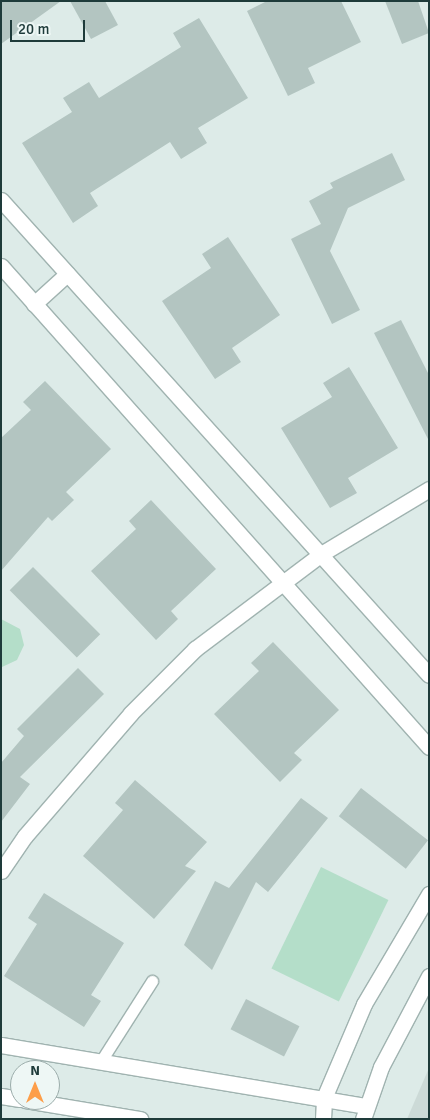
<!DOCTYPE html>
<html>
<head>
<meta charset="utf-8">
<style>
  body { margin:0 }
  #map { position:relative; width:430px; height:1120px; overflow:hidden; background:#ddebe8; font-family:Signika,sans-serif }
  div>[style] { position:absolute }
  .built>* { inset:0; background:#ccdad7 }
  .green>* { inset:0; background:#b4dec9; transform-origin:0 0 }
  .building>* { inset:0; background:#b3c5c1; transform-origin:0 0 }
  .roads { filter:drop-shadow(1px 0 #a0b3b0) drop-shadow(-1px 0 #a0b3b0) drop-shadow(0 1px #a0b3b0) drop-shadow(0 -1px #a0b3b0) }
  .lane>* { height:11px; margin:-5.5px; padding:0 5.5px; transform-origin:5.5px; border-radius:5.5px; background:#fff }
  .street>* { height:15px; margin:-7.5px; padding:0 7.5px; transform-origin:7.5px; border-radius:7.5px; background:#fff }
  .secondary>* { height:15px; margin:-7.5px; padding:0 7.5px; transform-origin:7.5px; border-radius:7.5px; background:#fff }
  span { translate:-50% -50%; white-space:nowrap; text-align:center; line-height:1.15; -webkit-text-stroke:4px #eef7f5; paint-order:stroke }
  .frame { position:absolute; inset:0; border:2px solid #1e3b3a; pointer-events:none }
  .north { position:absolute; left:10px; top:1060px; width:50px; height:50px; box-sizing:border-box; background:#eef7f5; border:1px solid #9bacaa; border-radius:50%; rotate:0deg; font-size:14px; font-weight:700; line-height:20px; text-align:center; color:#1e3b3a }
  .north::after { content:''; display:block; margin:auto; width:18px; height:22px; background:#fd9e49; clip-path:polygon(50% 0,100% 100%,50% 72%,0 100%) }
  .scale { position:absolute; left:10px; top:20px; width:75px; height:22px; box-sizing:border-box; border:2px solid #1e3b3a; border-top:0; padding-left:6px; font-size:15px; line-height:18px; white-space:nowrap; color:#1e3b3a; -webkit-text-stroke:4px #eef7f5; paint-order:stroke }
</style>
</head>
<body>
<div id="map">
  <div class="built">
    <i style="clip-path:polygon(429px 1068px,429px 1119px,407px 1119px)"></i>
  </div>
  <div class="green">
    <i style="clip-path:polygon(1px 619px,20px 629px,24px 645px,17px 660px,2px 667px)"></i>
    <i style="left:321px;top:867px;width:75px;height:113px;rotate:26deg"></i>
  </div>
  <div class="building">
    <i style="clip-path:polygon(1px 1px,61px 1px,1px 44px)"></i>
    <i style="clip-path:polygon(70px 1px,105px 1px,118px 25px,91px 39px)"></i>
    <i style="clip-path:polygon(267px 1px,341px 1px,361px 42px,308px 68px,315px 83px,288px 96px,247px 11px)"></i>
    <i style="clip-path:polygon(385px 1px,418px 1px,429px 33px,402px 44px)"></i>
    <i style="clip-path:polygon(199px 18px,248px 98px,198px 128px,207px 143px,181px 159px,170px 142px,90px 193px,98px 206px,73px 223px,22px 143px,72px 112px,63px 98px,89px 82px,99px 98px,181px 47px,173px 33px)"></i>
    <i style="clip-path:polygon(392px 153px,405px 180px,348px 208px,330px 251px,360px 310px,332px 324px,291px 239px,321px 224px,309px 201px,333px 188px,330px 183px)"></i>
    <i style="clip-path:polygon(228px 237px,280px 315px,232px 348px,241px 362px,215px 379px,162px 301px,211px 268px,202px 254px)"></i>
    <i style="clip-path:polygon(401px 320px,429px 375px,429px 441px,374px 333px)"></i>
    <i style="clip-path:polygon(349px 367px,398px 448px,348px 478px,357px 493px,330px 508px,281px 428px,332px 397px,323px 383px)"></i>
    <i style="clip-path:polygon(45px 381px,111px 449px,66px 492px,74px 500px,52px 521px,48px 517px,1px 571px,1px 438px,31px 410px,23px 402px)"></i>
    <i style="clip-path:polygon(151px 500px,216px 569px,171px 611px,178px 619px,156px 640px,91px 571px,136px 529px,129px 521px)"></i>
    <i style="left:33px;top:567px;width:95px;height:33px;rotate:45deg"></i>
    <i style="clip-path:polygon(273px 642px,339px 710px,294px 753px,302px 760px,280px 782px,214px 714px,259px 671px,251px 663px)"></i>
    <i style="clip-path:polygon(78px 668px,104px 694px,20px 777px,30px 784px,1px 822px,1px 763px,24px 736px,17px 729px)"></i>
    <i style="clip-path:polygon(135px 780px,207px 842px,185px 866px,196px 871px,154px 919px,83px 856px,123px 810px,115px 803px)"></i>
    <i style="left:361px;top:788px;width:85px;height:36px;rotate:38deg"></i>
    <i style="clip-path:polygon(301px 798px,328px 818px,268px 892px,256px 882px,212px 970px,184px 945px,215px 881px,229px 888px)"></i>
    <i style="clip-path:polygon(44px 893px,124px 943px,91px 995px,101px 1001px,84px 1027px,4px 976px,37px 924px,28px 918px)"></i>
    <i style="left:246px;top:999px;width:60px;height:34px;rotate:27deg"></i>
  </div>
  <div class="roads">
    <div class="lane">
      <i style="left:101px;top:1061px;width:95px;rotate:-57.5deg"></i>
    </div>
    <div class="street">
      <i style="left:1px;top:200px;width:639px;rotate:47.98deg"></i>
      <i style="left:1px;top:266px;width:644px;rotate:48.34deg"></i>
      <i style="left:34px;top:304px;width:45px;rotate:-42.3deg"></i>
      <i style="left:1px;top:871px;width:42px;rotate:-55.6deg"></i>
      <i style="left:25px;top:836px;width:162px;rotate:-49.2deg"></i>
      <i style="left:131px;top:713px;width:91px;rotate:-45deg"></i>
      <i style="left:195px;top:649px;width:158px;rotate:-37deg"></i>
      <i style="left:321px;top:554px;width:126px;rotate:-31deg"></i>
      <i style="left:1px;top:1045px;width:369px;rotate:9.5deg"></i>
      <i style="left:1px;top:1096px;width:19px;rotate:9deg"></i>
      <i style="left:25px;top:1100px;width:117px;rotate:9.4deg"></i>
    </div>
    <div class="secondary">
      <i style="left:323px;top:1119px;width:21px;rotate:-87deg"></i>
      <i style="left:324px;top:1098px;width:102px;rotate:-66.9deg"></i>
      <i style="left:364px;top:1004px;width:128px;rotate:-59.4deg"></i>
      <i style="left:363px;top:1119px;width:55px;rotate:-70.9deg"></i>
      <i style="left:381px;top:1067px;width:103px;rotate:-62.2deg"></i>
    </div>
  </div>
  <div class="frame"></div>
  <div class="north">N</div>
  <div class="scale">20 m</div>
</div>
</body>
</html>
